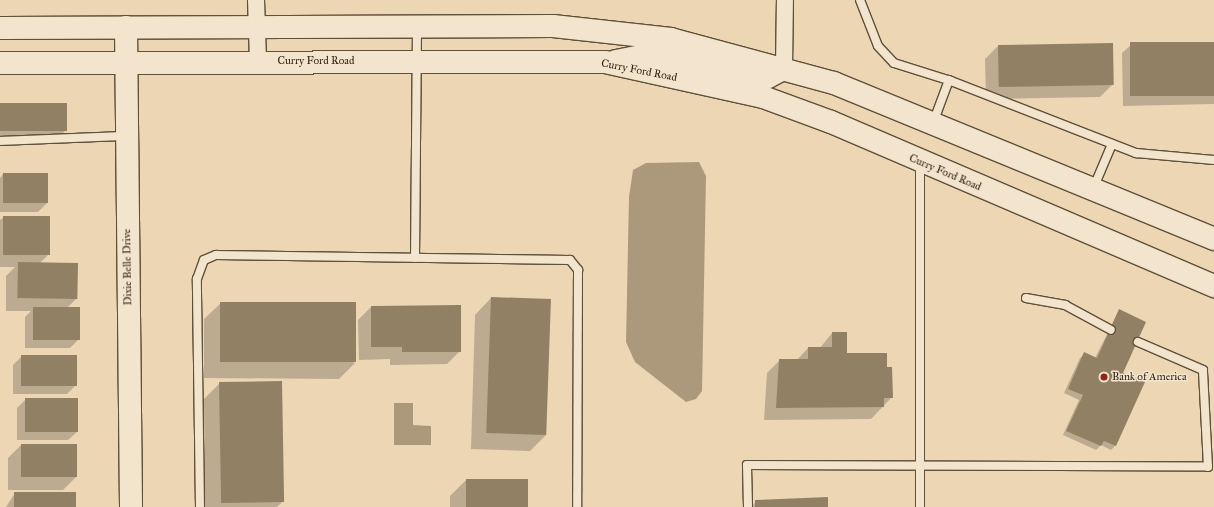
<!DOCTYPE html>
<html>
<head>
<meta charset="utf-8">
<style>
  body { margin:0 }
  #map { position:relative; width:1214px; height:507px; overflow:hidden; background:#ecd6b4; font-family:"IM FELL Great Primer",serif }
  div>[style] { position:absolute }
  .water>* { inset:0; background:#ac997c }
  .shadow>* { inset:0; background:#0003 }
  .building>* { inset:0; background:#928065; transform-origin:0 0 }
  .roads { filter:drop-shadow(1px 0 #5f5039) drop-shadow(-1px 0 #5f5039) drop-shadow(0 1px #5f5039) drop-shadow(0 -1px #5f5039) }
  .lane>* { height:8px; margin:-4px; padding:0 4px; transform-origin:4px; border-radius:4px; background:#f3e4ce }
  .street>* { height:16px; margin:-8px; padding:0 8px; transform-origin:8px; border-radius:8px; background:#f3e4ce }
  .secondary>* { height:22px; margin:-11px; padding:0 11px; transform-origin:11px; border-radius:11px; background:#f3e4ce }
  .dots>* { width:11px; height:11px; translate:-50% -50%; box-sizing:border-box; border:2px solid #f3e4ce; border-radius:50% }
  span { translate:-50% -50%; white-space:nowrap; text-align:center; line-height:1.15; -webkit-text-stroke:3px #f3e4ce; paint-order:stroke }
  .street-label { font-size:11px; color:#302310 }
  .poi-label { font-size:11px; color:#302310 }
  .left { translate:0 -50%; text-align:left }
</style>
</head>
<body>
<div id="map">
  <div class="water">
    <i style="clip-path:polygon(699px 162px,706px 176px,702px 391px,696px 399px,686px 402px,635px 362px,626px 342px,629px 197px,633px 170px,646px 163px)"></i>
    <i style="clip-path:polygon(394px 403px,413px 403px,413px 425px,431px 426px,431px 445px,394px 445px)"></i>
  </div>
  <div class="shadow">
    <i style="clip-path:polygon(1214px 43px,1214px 104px,1123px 106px,1122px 53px,1131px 45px)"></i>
    <i style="clip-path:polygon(998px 46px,1113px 84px,1100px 97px,986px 99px,985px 59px)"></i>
    <i style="clip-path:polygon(0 104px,66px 130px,53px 143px,0 143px)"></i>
    <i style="clip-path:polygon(3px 174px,47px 203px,38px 212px,0 212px,0 178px)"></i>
    <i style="clip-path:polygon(4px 217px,49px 254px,40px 263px,77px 298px,67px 308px,79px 339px,70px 348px,25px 348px,25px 317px,31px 311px,6px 311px,6px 276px,15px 267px,0 267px,0 220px)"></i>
    <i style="clip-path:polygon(491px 298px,546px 435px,530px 451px,471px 449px,475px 315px)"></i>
    <i style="clip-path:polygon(221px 303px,355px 363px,339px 379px,204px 378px,204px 319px)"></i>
    <i style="clip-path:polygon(371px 307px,460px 351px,447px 364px,390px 365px,390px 359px,359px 360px,358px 320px)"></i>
    <i style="clip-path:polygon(1119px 311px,1122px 373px,1115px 446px,1111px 450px,1101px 445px,1096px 450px,1063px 435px,1079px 400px,1064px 393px,1080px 358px,1085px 354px,1095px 358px)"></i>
    <i style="clip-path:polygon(832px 333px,846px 354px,886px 368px,892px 397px,871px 419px,764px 420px,767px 373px,780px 360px,797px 360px,808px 348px,820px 348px)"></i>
    <i style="clip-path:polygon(22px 356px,76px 385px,67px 394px,13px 394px,13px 365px)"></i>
    <i style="clip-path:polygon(220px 383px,283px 501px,277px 507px,205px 507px,204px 399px)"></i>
    <i style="clip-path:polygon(26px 399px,77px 432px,68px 440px,17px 440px,17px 408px)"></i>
    <i style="clip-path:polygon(21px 445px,76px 445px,76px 477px,63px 490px,8px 490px,8px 458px)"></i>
    <i style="clip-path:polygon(466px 480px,526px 507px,450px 507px,450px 496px)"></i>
    <i style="clip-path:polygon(15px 493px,75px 507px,6px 507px)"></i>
    <i style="clip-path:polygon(756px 501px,827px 507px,752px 507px)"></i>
  </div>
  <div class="building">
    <i style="left:1214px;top:42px;width:54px;height:84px;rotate:90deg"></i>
    <i style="left:1113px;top:43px;width:42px;height:115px;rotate:89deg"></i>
    <i style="left:0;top:103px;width:67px;height:28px"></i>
    <i style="left:3px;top:173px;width:45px;height:30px"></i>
    <i style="left:3px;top:216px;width:47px;height:39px"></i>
    <i style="left:18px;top:262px;width:60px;height:36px;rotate:1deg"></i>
    <i style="left:491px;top:297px;width:60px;height:136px;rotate:2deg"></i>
    <i style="left:220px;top:302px;width:136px;height:60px"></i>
    <i style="clip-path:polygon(461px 305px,461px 352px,402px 352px,402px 347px,371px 347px,371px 306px)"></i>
    <i style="left:33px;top:307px;width:47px;height:33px"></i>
    <i style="clip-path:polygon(1119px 309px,1146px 322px,1123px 373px,1145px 382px,1116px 446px,1104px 441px,1101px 446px,1066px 431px,1083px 395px,1068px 389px,1084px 352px,1097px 358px)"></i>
    <i style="clip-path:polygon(832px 332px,847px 332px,847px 353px,887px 353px,887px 367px,892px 367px,893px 398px,884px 398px,884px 407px,776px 408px,779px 359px,808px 359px,808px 347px,832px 347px)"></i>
    <i style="left:21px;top:355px;width:56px;height:31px"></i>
    <i style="left:282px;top:381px;width:121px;height:63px;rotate:89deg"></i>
    <i style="left:25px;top:398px;width:53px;height:34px"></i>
    <i style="left:21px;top:444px;width:56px;height:33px"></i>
    <i style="left:466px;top:479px;width:62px;height:28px"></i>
    <i style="left:14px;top:492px;width:62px;height:15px"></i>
    <i style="clip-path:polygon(828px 497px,828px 507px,755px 507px,755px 500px)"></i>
  </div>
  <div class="roads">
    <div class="lane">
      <i style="left:860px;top:0;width:49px;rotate:68.6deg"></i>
      <i style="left:878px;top:46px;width:23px;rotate:47deg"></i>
      <i style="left:894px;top:63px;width:60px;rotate:17.5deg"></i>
      <i style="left:951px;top:81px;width:199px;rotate:21.3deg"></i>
      <i style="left:1136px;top:153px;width:78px;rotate:5.1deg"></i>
      <i style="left:933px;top:123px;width:46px;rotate:-69.6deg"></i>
      <i style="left:0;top:141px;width:125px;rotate:-2.3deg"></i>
      <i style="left:920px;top:163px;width:344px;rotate:90deg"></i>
      <i style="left:1093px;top:189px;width:49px;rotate:-67.1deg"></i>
      <i style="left:415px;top:258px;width:232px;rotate:-89.5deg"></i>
      <i style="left:1026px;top:298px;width:40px;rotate:10deg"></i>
      <i style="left:1065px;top:305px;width:52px;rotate:28.5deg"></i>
      <i style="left:200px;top:507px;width:228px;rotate:-90.8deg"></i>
      <i style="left:197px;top:279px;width:20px;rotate:-70deg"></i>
      <i style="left:204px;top:260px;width:13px;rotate:-23deg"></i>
      <i style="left:216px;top:255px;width:354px;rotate:0.8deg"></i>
      <i style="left:570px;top:260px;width:13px;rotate:51deg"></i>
      <i style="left:578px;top:270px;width:237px;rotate:90.2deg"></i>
      <i style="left:748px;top:507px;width:42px;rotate:-91.4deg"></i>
      <i style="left:747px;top:465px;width:461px;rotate:0.2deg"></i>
      <i style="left:1208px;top:467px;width:97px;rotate:-93deg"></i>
      <i style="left:1203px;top:370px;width:71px;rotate:-156.7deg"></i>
    </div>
    <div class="street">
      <i style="left:256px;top:0;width:61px;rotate:88.1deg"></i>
      <i style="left:784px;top:68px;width:68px;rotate:-89.2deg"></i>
    </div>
    <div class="secondary">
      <i style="left:126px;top:27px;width:480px;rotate:89.4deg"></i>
      <i style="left:0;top:28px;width:553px;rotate:-0.21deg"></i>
      <i style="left:553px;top:26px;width:119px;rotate:6.3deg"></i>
      <i style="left:671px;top:39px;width:169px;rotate:15.1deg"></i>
      <i style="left:834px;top:83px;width:411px;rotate:22.3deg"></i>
      <i style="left:616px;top:61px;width:32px;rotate:-11deg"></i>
      <i style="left:647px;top:55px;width:123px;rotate:10.3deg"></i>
      <i style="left:768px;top:77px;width:17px;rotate:-28deg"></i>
      <i style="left:0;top:63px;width:605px;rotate:-0.09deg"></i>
      <i style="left:605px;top:62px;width:162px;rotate:12.5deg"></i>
      <i style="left:763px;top:97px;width:72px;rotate:20.2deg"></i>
      <i style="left:831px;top:122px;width:417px;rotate:23.2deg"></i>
    </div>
  </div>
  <div class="dots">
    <i style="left:1104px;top:377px;background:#8f2418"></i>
  </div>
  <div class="street-label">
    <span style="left:316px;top:61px">Curry Ford Road</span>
    <span style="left:639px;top:71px;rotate:11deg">Curry Ford Road</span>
    <span style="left:945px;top:173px;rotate:23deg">Curry Ford Road</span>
    <span style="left:128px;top:267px;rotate:-91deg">Dixie Belle Drive</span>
  </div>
  <div class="poi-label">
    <span class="left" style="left:1112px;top:377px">Bank of America</span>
  </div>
</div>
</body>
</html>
